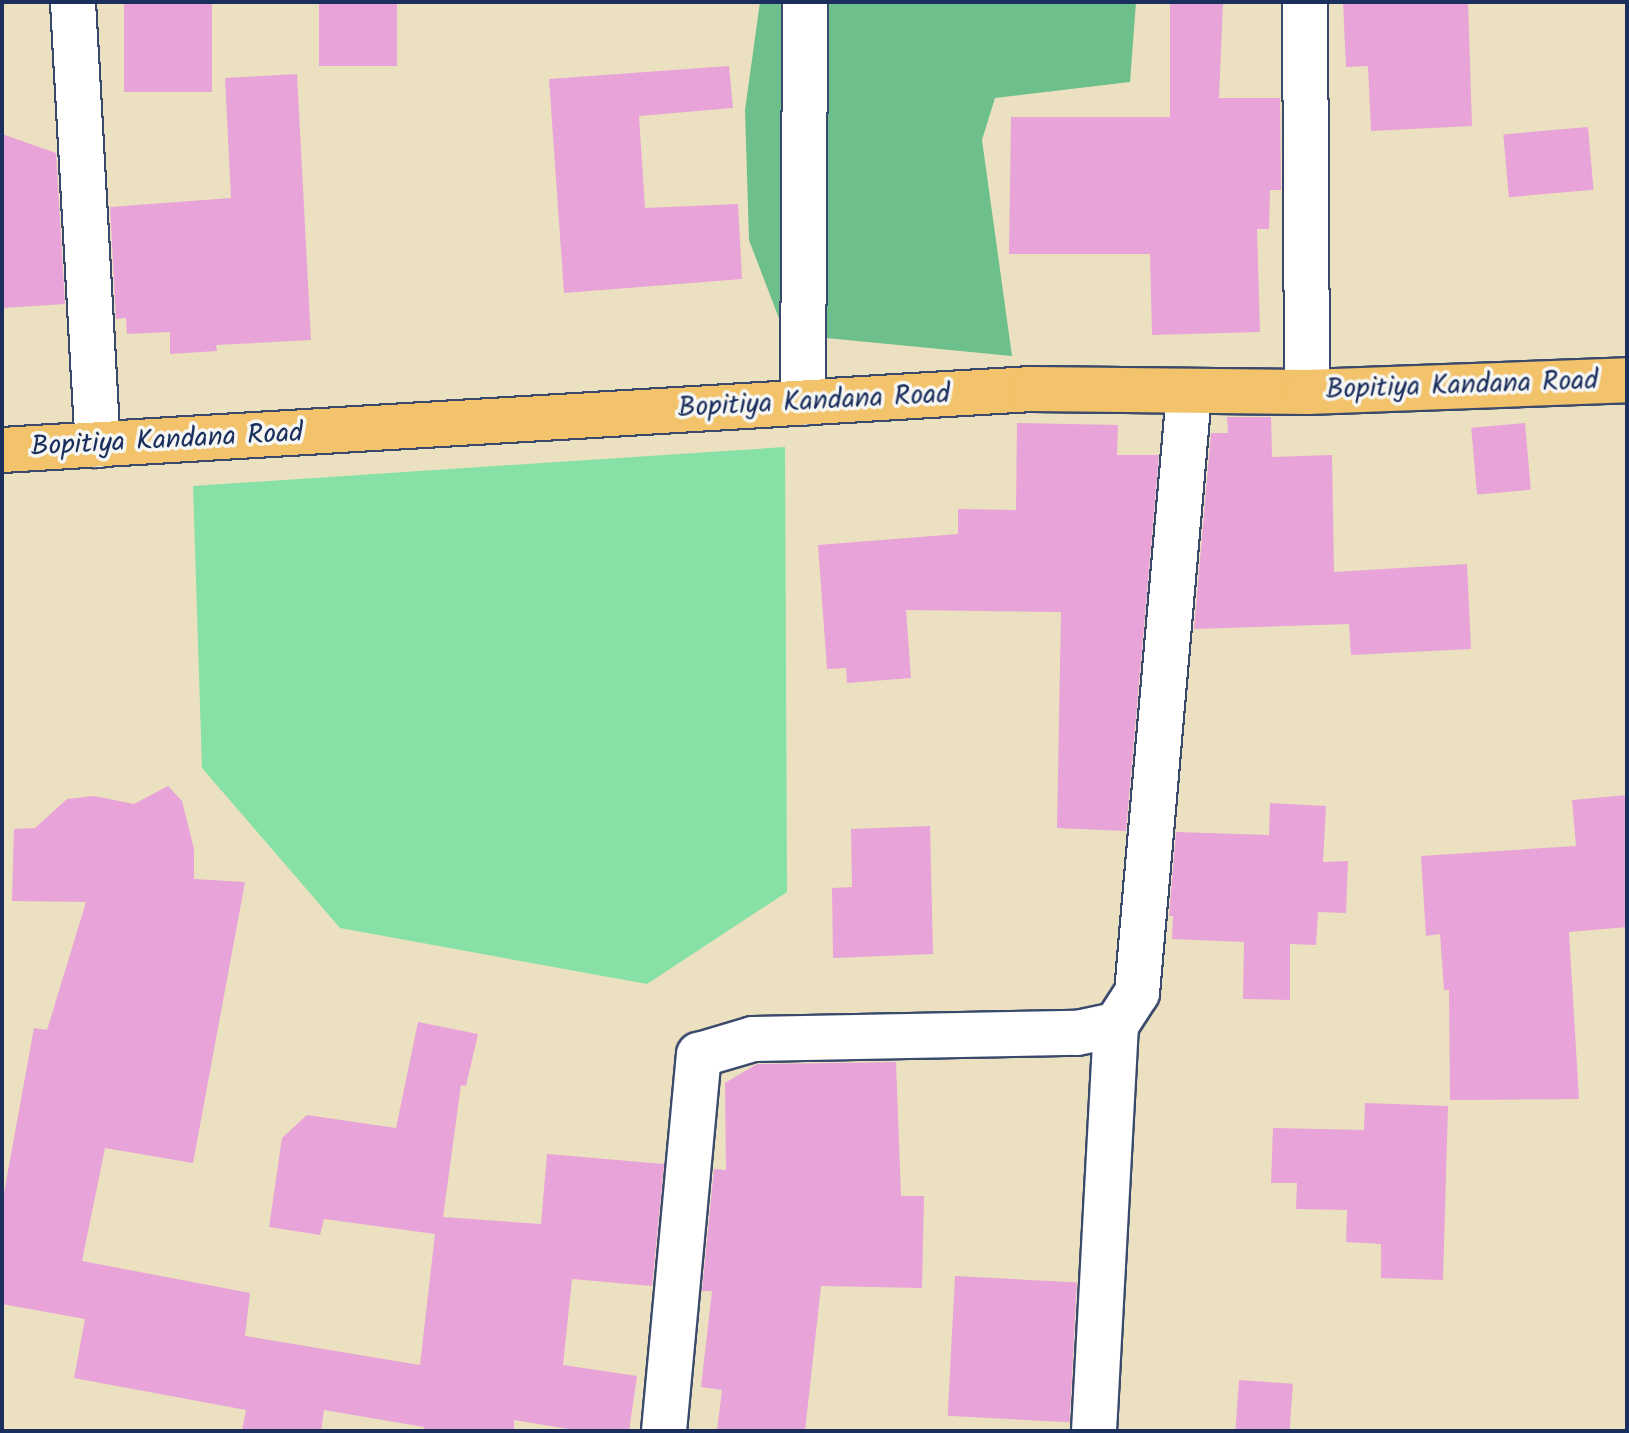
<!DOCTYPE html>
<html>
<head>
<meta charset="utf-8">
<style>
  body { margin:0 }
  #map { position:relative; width:1629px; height:1433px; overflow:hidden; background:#ebe0bf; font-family:Kalam,sans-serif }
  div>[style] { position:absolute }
  .green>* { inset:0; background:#87e1a6 }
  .forest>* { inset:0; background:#6dbf8b }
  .building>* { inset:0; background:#e8a3d8; transform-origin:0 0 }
  .roads { filter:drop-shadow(2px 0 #3a4a6d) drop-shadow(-2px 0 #3a4a6d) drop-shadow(0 2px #3a4a6d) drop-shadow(0 -2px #3a4a6d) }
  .minor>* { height:44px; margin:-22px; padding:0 22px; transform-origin:22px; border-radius:22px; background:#fff }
  .major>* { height:44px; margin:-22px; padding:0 22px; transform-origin:22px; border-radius:22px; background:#f2c36a }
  span { translate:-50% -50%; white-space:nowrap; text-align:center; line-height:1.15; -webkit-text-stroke:7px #f6f6f2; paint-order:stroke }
  .street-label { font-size:28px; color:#1b2f5e }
  .frame { position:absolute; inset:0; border:4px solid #1b2f5e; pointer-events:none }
</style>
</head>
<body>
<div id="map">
  <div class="green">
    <i style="clip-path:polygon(785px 447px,787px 892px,647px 984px,340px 928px,202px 768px,193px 486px)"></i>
  </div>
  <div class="forest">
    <i style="clip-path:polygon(760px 2px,1136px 2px,1130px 82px,995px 98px,982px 140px,1012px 356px,785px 334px,749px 240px,745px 110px)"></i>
  </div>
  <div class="building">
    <i style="left:124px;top:2px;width:88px;height:90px"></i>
    <i style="left:319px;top:2px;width:78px;height:64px"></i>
    <i style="clip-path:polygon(1170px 2px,1223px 2px,1219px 98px,1280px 98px,1281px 190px,1270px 190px,1269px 229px,1257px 229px,1260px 332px,1152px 335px,1150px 254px,1009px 254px,1011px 117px,1170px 117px)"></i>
    <i style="clip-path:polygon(1343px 2px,1468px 2px,1472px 126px,1371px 131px,1368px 66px,1346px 67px)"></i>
    <i style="clip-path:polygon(729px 66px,733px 108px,639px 116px,645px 208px,738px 204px,742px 279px,564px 293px,549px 79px)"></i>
    <i style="clip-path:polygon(297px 74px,311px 340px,216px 345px,217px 351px,170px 354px,170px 332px,127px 334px,126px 318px,116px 319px,110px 207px,231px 198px,225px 78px)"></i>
    <i style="left:1588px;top:127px;width:63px;height:85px;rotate:85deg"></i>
    <i style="clip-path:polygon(2px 134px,56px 153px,65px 304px,2px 308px)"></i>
    <i style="clip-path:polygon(1227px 417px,1271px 417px,1272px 457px,1332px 455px,1334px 572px,1467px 564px,1471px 649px,1351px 655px,1349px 624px,1194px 629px,1211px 433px,1228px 433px)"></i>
    <i style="clip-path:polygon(1017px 423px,1118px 425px,1117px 455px,1159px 455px,1126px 831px,1057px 828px,1061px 612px,906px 610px,911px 678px,847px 683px,846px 668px,827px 669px,818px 545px,958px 534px,958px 509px,1016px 510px)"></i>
    <i style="left:1525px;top:423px;width:67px;height:54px;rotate:85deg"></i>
    <i style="clip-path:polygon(168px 786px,182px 801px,194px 849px,194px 879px,245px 882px,193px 1163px,105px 1148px,82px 1261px,250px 1293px,245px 1336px,420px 1365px,435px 1234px,324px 1219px,320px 1235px,269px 1227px,282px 1138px,307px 1115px,396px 1128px,418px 1022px,478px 1034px,466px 1086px,461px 1085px,443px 1217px,541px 1224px,547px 1154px,664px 1164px,652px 1286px,572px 1279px,563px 1365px,637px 1376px,629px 1431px,581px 1431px,514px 1420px,514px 1431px,423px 1431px,424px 1427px,324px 1410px,321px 1431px,242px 1431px,246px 1410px,74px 1378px,85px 1319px,2px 1304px,2px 1204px,34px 1028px,47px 1030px,86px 902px,12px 901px,14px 829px,35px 828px,67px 799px,94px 796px,134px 804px)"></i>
    <i style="clip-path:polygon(1627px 795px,1627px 927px,1569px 932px,1579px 1099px,1450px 1100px,1449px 990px,1444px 990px,1440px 934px,1426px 936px,1421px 856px,1576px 846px,1572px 800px)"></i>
    <i style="clip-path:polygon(1270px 803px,1326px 806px,1323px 862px,1348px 861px,1346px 913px,1318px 912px,1316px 945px,1290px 944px,1290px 1000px,1243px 999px,1244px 942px,1172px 939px,1173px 916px,1169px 916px,1176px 832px,1269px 835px)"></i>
    <i style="clip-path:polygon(930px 826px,933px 954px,833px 958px,832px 888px,852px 887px,851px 829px)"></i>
    <i style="clip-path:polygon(896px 1062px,901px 1196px,924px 1196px,922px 1288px,821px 1286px,805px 1431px,717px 1431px,722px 1390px,701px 1387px,712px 1291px,702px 1291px,714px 1169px,726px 1170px,725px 1083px,757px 1064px)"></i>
    <i style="clip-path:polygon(1365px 1103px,1448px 1106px,1443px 1280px,1381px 1278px,1381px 1244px,1346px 1242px,1347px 1210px,1296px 1209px,1297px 1183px,1271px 1183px,1273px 1128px,1364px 1130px)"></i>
    <i style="left:955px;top:1276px;width:122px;height:140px;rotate:3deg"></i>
    <i style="left:1239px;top:1380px;width:54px;height:51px;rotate:4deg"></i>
  </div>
  <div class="roads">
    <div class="minor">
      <i style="left:73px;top:2px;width:444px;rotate:86.8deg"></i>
      <i style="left:1305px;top:2px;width:390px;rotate:89.7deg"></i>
      <i style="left:803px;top:403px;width:401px;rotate:-89.7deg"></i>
      <i style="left:664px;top:1431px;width:378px;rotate:-84.7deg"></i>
      <i style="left:699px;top:1055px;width:56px;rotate:-16.5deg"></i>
      <i style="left:753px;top:1039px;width:324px;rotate:-1.1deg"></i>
      <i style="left:1077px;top:1033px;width:40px;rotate:-12deg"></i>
      <i style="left:1116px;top:1025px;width:38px;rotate:-57deg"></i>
      <i style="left:1137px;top:993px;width:601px;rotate:-85.04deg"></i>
      <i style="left:1094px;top:1431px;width:407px;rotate:-86.9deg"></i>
    </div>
    <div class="major">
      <i style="left:2px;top:450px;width:1032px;rotate:-3.39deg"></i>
      <i style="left:1032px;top:389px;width:275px;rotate:0.6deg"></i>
      <i style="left:1307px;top:392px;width:320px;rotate:-2.1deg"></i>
    </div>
  </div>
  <div class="street-label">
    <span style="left:1462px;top:386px;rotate:-2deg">Bopitiya Kandana Road</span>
    <span style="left:814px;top:402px;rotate:-3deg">Bopitiya Kandana Road</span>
    <span style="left:167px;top:441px;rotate:-3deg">Bopitiya Kandana Road</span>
  </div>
  <div class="frame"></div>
</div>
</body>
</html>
